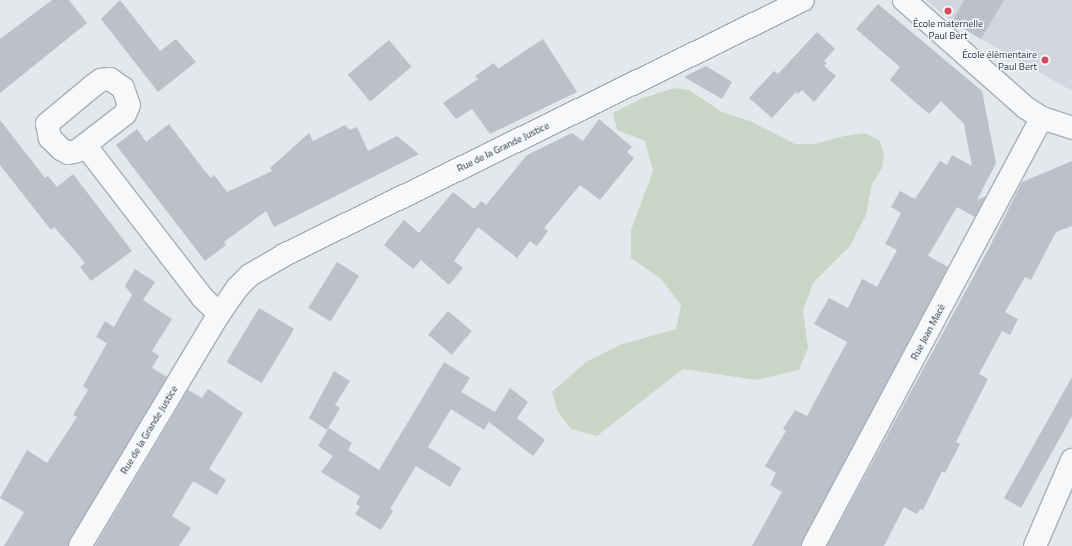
<!DOCTYPE html>
<html>
<head>
<meta charset="utf-8">
<style>
  body { margin:0 }
  #map { position:relative; width:1072px; height:546px; overflow:hidden; background:#e4e7ec; font-family:"Titillium Web",sans-serif }
  div>[style] { position:absolute }
  .built>* { inset:0; background:#d2d6de }
  .green>* { inset:0; background:#c9d6c5 }
  .building>* { inset:0; background:#bbc0ca; transform-origin:0 0 }
  .roads { filter:drop-shadow(1px 0 #a9aeb7) drop-shadow(-1px 0 #a9aeb7) drop-shadow(0 1px #a9aeb7) drop-shadow(0 -1px #a9aeb7) }
  .minor>* { height:22px; margin:-11px; padding:0 11px; transform-origin:11px; border-radius:11px; background:#f7f8fa }
  .dots>* { width:11px; height:11px; translate:-50% -50%; box-sizing:border-box; border:2px solid #f4f6f9; border-radius:50% }
  span { translate:-50% -50%; white-space:nowrap; text-align:center; line-height:1.15; -webkit-text-stroke:3px #f4f6f9; paint-order:stroke }
  .poi-label { font-size:10px; color:#2b3445 }
  .right { translate:-100% -50%; text-align:right }
  .street-label { font-size:10px; color:#2b3445 }
</style>
</head>
<body>
<div id="map">
  <div class="built">
    <i style="clip-path:polygon(926px 0,1072px 0,1072px 91px,952px 22px)"></i>
  </div>
  <div class="green">
    <i style="clip-path:polygon(674px 88px,689px 90px,722px 112px,750px 121px,795px 144px,815px 144px,844px 136px,865px 133px,879px 140px,884px 154px,882px 168px,872px 184px,866px 215px,850px 246px,813px 283px,803px 310px,808px 348px,799px 370px,757px 380px,683px 369px,597px 436px,571px 429px,558px 412px,552px 392px,586px 362px,620px 345px,676px 329px,681px 305px,661px 279px,631px 258px,631px 230px,653px 171px,645px 141px,617px 130px,613px 113px,643px 98px)"></i>
  </div>
  <div class="building">
    <i style="clip-path:polygon(52px 0,69px 0,87px 23px,0 93px,0 39px)"></i>
    <i style="clip-path:polygon(120px 0,160px 51px,176px 39px,196px 62px,158px 92px,101px 19px)"></i>
    <i style="clip-path:polygon(964px 0,1004px 0,981px 39px,952px 22px)"></i>
    <i style="clip-path:polygon(878px 4px,982px 91px,996px 163px,977px 200px,986px 196px,975px 217px,957px 207px,928px 256px,948px 267px,801px 546px,752px 546px,782px 492px,770px 485px,776px 473px,765px 466px,786px 431px,783px 429px,795px 410px,807px 416px,847px 342px,814px 324px,829px 298px,848px 308px,862px 279px,877px 287px,897px 250px,885px 244px,901px 213px,891px 207px,900px 191px,915px 199px,940px 161px,947px 165px,952px 155px,972px 166px,964px 124px,941px 101px,929px 114px,908px 96px,890px 80px,900px 67px,856px 29px)"></i>
    <i style="clip-path:polygon(817px 32px,835px 49px,824px 61px,827px 63px,824px 66px,836px 76px,814px 102px,802px 90px,798px 94px,796px 92px,772px 118px,749px 98px,774px 71px,778px 74px)"></i>
    <i style="clip-path:polygon(543px 39px,577px 92px,490px 134px,472px 109px,456px 119px,443px 103px,478px 79px,475px 76px,494px 63px,498px 69px)"></i>
    <i style="left:389px;top:40px;width:35px;height:54px;rotate:50deg"></i>
    <i style="clip-path:polygon(706px 66px,732px 82px,722px 99px,684px 77px)"></i>
    <i style="clip-path:polygon(599px 119px,632px 147px,627px 152px,634px 158px,600px 200px,580px 185px,544px 228px,548px 231px,537px 246px,530px 241px,517px 258px,478px 227px,454px 261px,463px 268px,449px 285px,421px 260px,413px 269px,384px 245px,404px 220px,419px 233px,453px 192px,474px 209px,481px 201px,486px 205px,527px 155px,572px 133px,583px 141px)"></i>
    <i style="clip-path:polygon(0 120px,45px 178px,48px 176px,57px 187px,73px 174px,132px 251px,91px 281px,80px 267px,85px 263px,70px 245px,54px 227px,51px 230px,0 165px)"></i>
    <i style="clip-path:polygon(169px 124px,204px 170px,211px 178px,214px 175px,227px 192px,272px 171px,270px 168px,309px 133px,313px 141px,345px 125px,350px 130px,357px 127px,368px 151px,397px 136px,419px 154px,274px 227px,266px 211px,224px 242px,226px 245px,205px 261px,116px 145px,137px 129px,146px 142px)"></i>
    <i style="clip-path:polygon(1072px 161px,1072px 226px,1056px 232px,1031px 280px,1025px 277px,1005px 312px,1018px 319px,1010px 335px,1002px 331px,979px 374px,988px 379px,956px 442px,960px 444px,945px 473px,942px 471px,923px 510px,920px 509px,917px 514px,904px 507px,884px 546px,827px 546px,989px 248px,1022px 182px)"></i>
    <i style="left:337px;top:262px;width:26px;height:54px;rotate:32deg"></i>
    <i style="clip-path:polygon(135px 269px,155px 282px,143px 300px,172px 319px,152px 351px,159px 356px,152px 368px,167px 377px,68px 546px,4px 546px,24px 512px,0 498px,27px 450px,47px 463px,77px 417px,73px 415px,88px 390px,83px 386px,107px 343px,96px 337px,105px 321px,114px 327px,124px 309px,132px 295px,125px 286px)"></i>
    <i style="left:259px;top:308px;width:41px;height:63px;rotate:31deg"></i>
    <i style="left:448px;top:311px;width:31px;height:31px;rotate:40deg"></i>
    <i style="clip-path:polygon(444px 362px,470px 378px,461px 392px,495px 412px,510px 388px,528px 402px,517px 418px,545px 440px,533px 456px,489px 422px,484px 430px,451px 409px,428px 447px,461px 468px,450px 487px,416px 466px,390px 509px,393px 511px,381px 530px,355px 514px,360px 506px,356px 504px,360px 496px,321px 472px,333px 456px,318px 446px,329px 428px,352px 443px,348px 450px,379px 470px)"></i>
    <i style="clip-path:polygon(334px 371px,350px 381px,335px 405px,340px 408px,327px 430px,309px 418px)"></i>
    <i style="clip-path:polygon(1072px 377px,1072px 416px,1021px 508px,1004px 498px)"></i>
    <i style="clip-path:polygon(208px 389px,243px 413px,209px 469px,226px 480px,217px 495px,193px 481px,172px 516px,191px 528px,179px 546px,95px 546px,188px 390px,202px 398px)"></i>
  </div>
  <div class="roads">
    <div class="minor">
      <i style="left:904px;top:0;width:163px;rotate:41.5deg"></i>
      <i style="left:1026px;top:108px;width:19px;rotate:32deg"></i>
      <i style="left:1042px;top:118px;width:32px;rotate:18deg"></i>
      <i style="left:110px;top:79px;width:16px;rotate:35deg"></i>
      <i style="left:123px;top:88px;width:18px;rotate:71deg"></i>
      <i style="left:129px;top:105px;width:10px;rotate:114deg"></i>
      <i style="left:125px;top:114px;width:61px;rotate:142.4deg"></i>
      <i style="left:77px;top:151px;width:9px;rotate:167deg"></i>
      <i style="left:68px;top:153px;width:8px;rotate:-150deg"></i>
      <i style="left:61px;top:149px;width:16px;rotate:-135deg"></i>
      <i style="left:50px;top:138px;width:14px;rotate:-102deg"></i>
      <i style="left:47px;top:124px;width:61px;rotate:-39.7deg"></i>
      <i style="left:94px;top:85px;width:9px;rotate:-36deg"></i>
      <i style="left:101px;top:80px;width:9px;rotate:-6deg"></i>
      <i style="left:85px;top:145px;width:193px;rotate:52.4deg"></i>
      <i style="left:203px;top:298px;width:23px;rotate:45deg"></i>
      <i style="left:80px;top:546px;width:270px;rotate:-59.1deg"></i>
      <i style="left:219px;top:314px;width:32px;rotate:-55deg"></i>
      <i style="left:237px;top:288px;width:18px;rotate:-45deg"></i>
      <i style="left:250px;top:275px;width:39px;rotate:-30deg"></i>
      <i style="left:284px;top:255px;width:578px;rotate:-26.17deg"></i>
      <i style="left:813px;top:546px;width:485px;rotate:-61.9deg"></i>
      <i style="left:1035px;top:546px;width:94px;rotate:-66.7deg"></i>
    </div>
  </div>
  <div class="dots">
    <i style="left:948px;top:11px;background:#d1495b"></i>
    <i style="left:1045px;top:60px;background:#d1495b"></i>
  </div>
  <div class="poi-label">
    <span style="left:948px;top:29px">École maternelle<br>Paul Bert</span>
    <span class="right" style="left:1037px;top:60px">École élémentaire<br>Paul Bert</span>
  </div>
  <div class="street-label">
    <span style="left:503px;top:147px;rotate:-26deg">Rue de la Grande Justice</span>
    <span style="left:928px;top:332px;rotate:-62deg">Rue Jean Macé</span>
    <span style="left:149px;top:430px;rotate:-59deg">Rue de la Grande Justice</span>
  </div>
</div>
</body>
</html>
